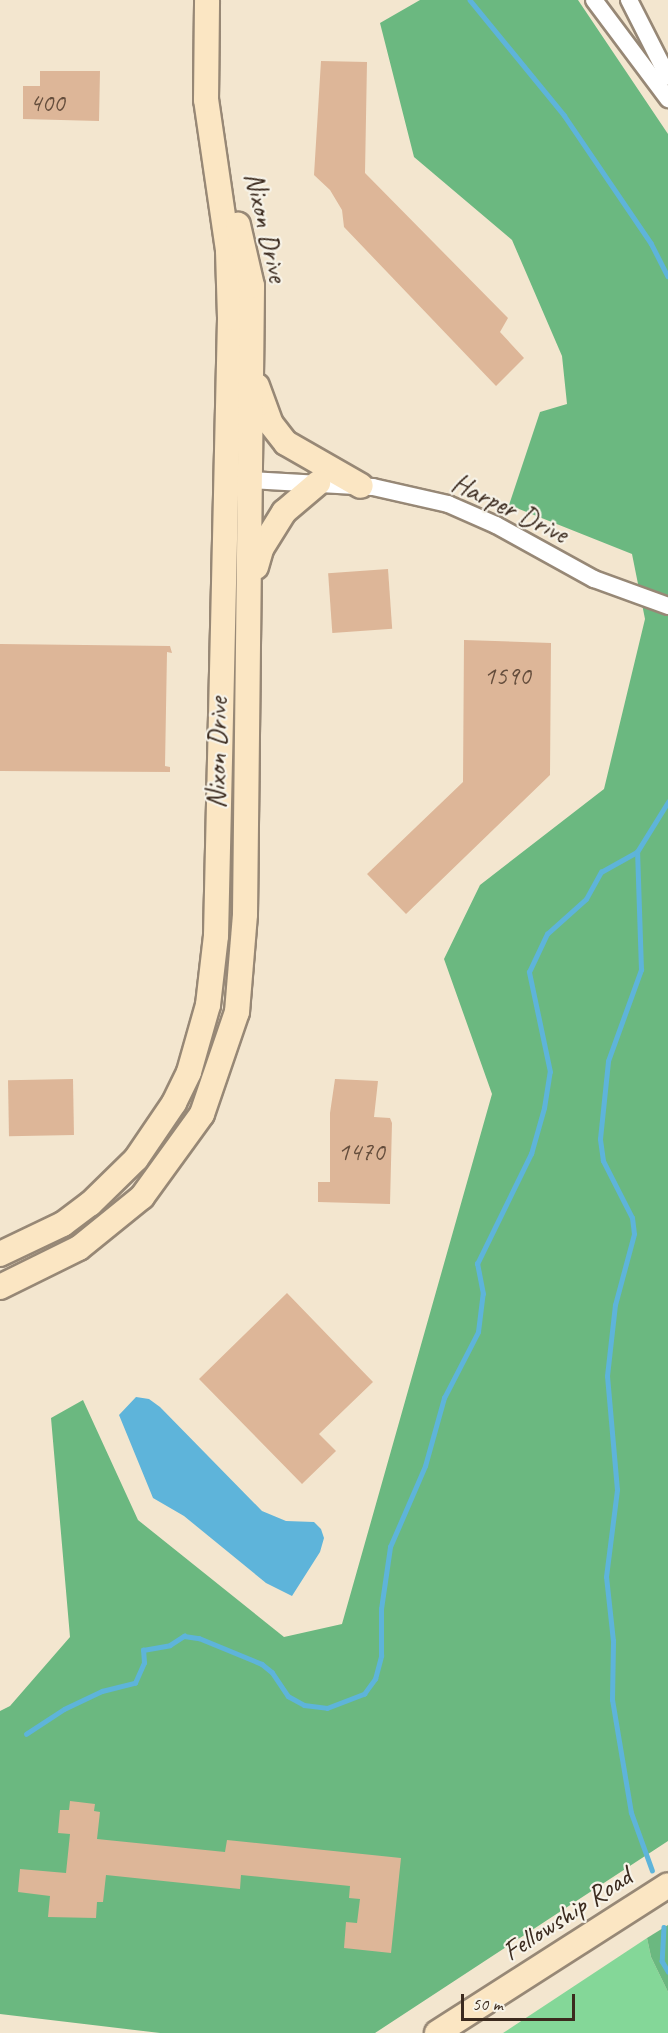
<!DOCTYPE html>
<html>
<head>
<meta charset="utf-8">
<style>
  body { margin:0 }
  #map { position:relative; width:668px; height:2033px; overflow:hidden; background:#f3e6cf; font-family:Caveat,sans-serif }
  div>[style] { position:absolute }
  .green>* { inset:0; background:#84d798 }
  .forest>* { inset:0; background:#6bb880 }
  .water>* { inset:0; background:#5eb4da }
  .stream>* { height:4.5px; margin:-2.25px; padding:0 2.25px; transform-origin:2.25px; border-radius:2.25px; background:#5eb4da }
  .building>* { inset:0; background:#ddb698; transform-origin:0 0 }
  .roads { filter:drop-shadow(2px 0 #978876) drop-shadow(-2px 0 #978876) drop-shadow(0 2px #978876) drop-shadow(0 -2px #978876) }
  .street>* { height:16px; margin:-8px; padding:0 8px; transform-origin:8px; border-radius:8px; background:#fff }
  .secondary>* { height:24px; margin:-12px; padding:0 12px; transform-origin:12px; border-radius:12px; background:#fbe6c3 }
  span { translate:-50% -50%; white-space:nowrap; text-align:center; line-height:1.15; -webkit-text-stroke:4.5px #f7f3e8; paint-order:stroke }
  .number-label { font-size:26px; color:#644d3c }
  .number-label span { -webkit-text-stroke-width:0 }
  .street-label { font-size:28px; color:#3b2a1e }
  .scale { position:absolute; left:461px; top:1994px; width:114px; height:27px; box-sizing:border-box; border:3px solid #3b2a1e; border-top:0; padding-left:8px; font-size:18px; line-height:21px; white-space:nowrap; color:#3b2a1e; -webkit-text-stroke:4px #f7f3e8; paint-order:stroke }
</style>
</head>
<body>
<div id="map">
  <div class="green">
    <i style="clip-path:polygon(647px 1938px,651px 1957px,668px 1992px,668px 2033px,503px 2033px)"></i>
  </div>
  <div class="forest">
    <i style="clip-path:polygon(420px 0,578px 0,668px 134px,668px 1841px,375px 2033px,160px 2033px,0 2014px,0 1711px,10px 1706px,70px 1637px,51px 1418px,83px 1400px,138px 1520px,284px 1637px,342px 1624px,492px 1094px,444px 959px,480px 885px,604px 789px,645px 619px,632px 554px,509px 505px,540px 412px,567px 404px,562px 356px,512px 240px,414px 157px,380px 23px)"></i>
    <i style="clip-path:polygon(668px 1925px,668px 1992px,651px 1957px,647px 1938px)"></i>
  </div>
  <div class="water">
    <i style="clip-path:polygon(136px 1397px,149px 1399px,160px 1407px,262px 1511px,286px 1521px,314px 1522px,321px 1529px,324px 1538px,320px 1552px,292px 1596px,266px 1583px,184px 1516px,153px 1498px,119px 1415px)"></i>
  </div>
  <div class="stream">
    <i style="left:470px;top:0;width:149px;rotate:50.7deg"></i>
    <i style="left:564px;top:115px;width:155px;rotate:55.8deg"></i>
    <i style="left:651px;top:243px;width:37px;rotate:63deg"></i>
    <i style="left:26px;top:1734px;width:45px;rotate:-33.3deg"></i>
    <i style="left:64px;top:1709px;width:42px;rotate:-25.3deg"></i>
    <i style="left:102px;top:1691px;width:34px;rotate:-14deg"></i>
    <i style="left:135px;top:1683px;width:22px;rotate:-66deg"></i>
    <i style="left:144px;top:1663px;width:13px;rotate:-94deg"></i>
    <i style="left:143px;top:1650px;width:27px;rotate:-10deg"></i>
    <i style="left:170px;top:1645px;width:17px;rotate:-33deg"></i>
    <i style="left:184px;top:1636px;width:15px;rotate:8deg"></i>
    <i style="left:199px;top:1638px;width:68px;rotate:22.4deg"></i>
    <i style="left:262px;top:1664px;width:13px;rotate:39deg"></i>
    <i style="left:272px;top:1672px;width:29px;rotate:56deg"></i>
    <i style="left:288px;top:1696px;width:18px;rotate:29deg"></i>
    <i style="left:304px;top:1705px;width:23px;rotate:7deg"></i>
    <i style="left:327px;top:1708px;width:40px;rotate:-21deg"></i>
    <i style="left:364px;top:1694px;width:19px;rotate:-54deg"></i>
    <i style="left:375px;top:1679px;width:24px;rotate:-75deg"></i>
    <i style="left:381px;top:1656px;width:47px;rotate:-90deg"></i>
    <i style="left:381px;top:1609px;width:63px;rotate:-81.7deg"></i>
    <i style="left:390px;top:1547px;width:88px;rotate:-66.6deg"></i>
    <i style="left:425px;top:1466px;width:71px;rotate:-74.4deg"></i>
    <i style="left:444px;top:1398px;width:74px;rotate:-62.7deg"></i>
    <i style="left:478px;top:1332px;width:38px;rotate:-83deg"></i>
    <i style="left:483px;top:1294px;width:31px;rotate:-101deg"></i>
    <i style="left:477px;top:1264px;width:123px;rotate:-63.9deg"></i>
    <i style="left:531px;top:1154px;width:48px;rotate:-74.2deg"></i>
    <i style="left:544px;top:1108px;width:36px;rotate:-81deg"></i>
    <i style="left:550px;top:1072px;width:102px;rotate:-101.9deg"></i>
    <i style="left:529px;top:972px;width:42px;rotate:-64.7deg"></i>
    <i style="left:547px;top:934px;width:52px;rotate:-41.9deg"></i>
    <i style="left:586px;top:899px;width:31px;rotate:-61deg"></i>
    <i style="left:601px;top:872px;width:41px;rotate:-29.1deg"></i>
    <i style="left:652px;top:1871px;width:62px;rotate:-109.9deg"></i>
    <i style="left:631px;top:1813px;width:115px;rotate:-99.5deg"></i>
    <i style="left:612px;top:1700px;width:59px;rotate:-89deg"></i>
    <i style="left:613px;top:1641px;width:64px;rotate:-96.2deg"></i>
    <i style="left:606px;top:1577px;width:88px;rotate:-82.8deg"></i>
    <i style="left:617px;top:1490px;width:114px;rotate:-95deg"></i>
    <i style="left:607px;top:1376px;width:71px;rotate:-83.6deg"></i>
    <i style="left:615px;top:1305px;width:73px;rotate:-75deg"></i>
    <i style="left:634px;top:1234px;width:16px;rotate:-97deg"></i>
    <i style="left:632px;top:1218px;width:64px;rotate:-117deg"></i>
    <i style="left:603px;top:1161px;width:22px;rotate:-98deg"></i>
    <i style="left:600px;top:1139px;width:78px;rotate:-84.1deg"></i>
    <i style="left:608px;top:1061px;width:97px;rotate:-70.1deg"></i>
    <i style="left:641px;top:970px;width:118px;rotate:-91.9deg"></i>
    <i style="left:637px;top:852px;width:59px;rotate:-58.2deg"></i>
    <i style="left:664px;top:1927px;width:34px;rotate:93deg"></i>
    <i style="left:662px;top:1961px;width:12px;rotate:59deg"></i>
  </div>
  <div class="building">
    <i style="clip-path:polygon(321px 61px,367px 62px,365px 173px,508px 318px,500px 332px,524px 358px,496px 386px,344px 227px,342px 210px,330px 190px,314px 175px)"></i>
    <i style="clip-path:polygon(40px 71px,100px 71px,99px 121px,23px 119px,23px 86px,40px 86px)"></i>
    <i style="left:388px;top:569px;width:60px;height:60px;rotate:86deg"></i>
    <i style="clip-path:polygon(464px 640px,551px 643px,550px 775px,406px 914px,367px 874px,463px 782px)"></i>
    <i style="clip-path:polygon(0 644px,170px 646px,172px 653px,167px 652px,165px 766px,170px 767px,170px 772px,0 771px)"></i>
    <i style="left:73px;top:1079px;width:56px;height:65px;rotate:89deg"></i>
    <i style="clip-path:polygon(335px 1079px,378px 1081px,374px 1117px,390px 1118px,392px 1123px,390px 1204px,318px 1202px,318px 1182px,330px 1182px,330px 1113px)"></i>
    <i style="clip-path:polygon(287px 1293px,373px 1382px,319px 1434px,336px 1451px,302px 1484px,199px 1379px)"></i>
    <i style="clip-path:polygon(70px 1801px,95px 1804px,94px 1811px,100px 1812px,97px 1839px,225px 1852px,227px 1840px,401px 1858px,391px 1953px,344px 1948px,346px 1922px,357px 1923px,360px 1899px,349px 1898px,350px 1886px,241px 1875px,240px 1889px,106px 1875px,103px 1902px,97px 1902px,96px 1918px,48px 1917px,50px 1896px,18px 1892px,20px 1869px,66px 1873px,70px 1834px,58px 1833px,60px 1810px,69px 1810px)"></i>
  </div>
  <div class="roads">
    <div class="street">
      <i style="left:594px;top:0;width:124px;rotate:53.2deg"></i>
      <i style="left:629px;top:0;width:86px;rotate:63.1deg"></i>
      <i style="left:250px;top:480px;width:123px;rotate:3.3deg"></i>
      <i style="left:373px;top:487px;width:77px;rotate:12.8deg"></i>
      <i style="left:448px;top:504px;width:52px;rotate:23.6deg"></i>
      <i style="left:496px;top:525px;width:112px;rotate:28.9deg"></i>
      <i style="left:594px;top:579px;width:79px;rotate:20deg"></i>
    </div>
    <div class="secondary">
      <i style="left:257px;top:386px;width:40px;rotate:69.8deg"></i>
      <i style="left:271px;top:424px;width:24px;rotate:52deg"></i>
      <i style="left:286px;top:443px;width:86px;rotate:29.8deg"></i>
      <i style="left:256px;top:567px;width:19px;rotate:-74deg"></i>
      <i style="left:261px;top:549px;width:44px;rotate:-58.1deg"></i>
      <i style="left:284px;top:512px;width:45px;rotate:-40.5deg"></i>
      <i style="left:0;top:1254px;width:70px;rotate:-25.5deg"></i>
      <i style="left:63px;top:1224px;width:34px;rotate:-37deg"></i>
      <i style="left:90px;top:1204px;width:64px;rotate:-44.4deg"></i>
      <i style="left:136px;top:1159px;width:68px;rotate:-55.8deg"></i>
      <i style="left:174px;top:1103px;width:34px;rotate:-64deg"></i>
      <i style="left:189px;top:1072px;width:70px;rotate:-74.2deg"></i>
      <i style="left:208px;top:1005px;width:69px;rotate:-83.4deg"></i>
      <i style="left:216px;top:936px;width:618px;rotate:-88.7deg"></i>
      <i style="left:230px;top:318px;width:68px;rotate:-91.7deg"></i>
      <i style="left:228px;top:250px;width:152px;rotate:-98.3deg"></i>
      <i style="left:206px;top:100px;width:100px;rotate:-89.4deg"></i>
      <i style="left:0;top:1287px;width:88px;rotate:-26.3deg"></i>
      <i style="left:79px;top:1248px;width:81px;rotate:-39deg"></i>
      <i style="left:142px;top:1197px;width:102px;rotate:-54.1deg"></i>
      <i style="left:202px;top:1114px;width:108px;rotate:-71.1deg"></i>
      <i style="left:237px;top:1012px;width:98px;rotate:-85.3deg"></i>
      <i style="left:245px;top:914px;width:628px;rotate:-89.36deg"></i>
      <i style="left:252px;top:286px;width:63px;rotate:-102.9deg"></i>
      <i style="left:437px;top:2033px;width:274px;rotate:-32.6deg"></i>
    </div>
  </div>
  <div class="number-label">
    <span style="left:47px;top:103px">400</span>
    <span style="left:507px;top:676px">1590</span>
    <span style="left:361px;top:1152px">1470</span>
  </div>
  <div class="street-label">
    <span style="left:266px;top:227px;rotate:77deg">Nixon Drive</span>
    <span style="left:510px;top:508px;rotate:26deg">Harper Drive</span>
    <span style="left:217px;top:753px;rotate:-89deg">Nixon Drive</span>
    <span style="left:567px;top:1914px;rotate:-33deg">Fellowship Road</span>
  </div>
  <div class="scale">50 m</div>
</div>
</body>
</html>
